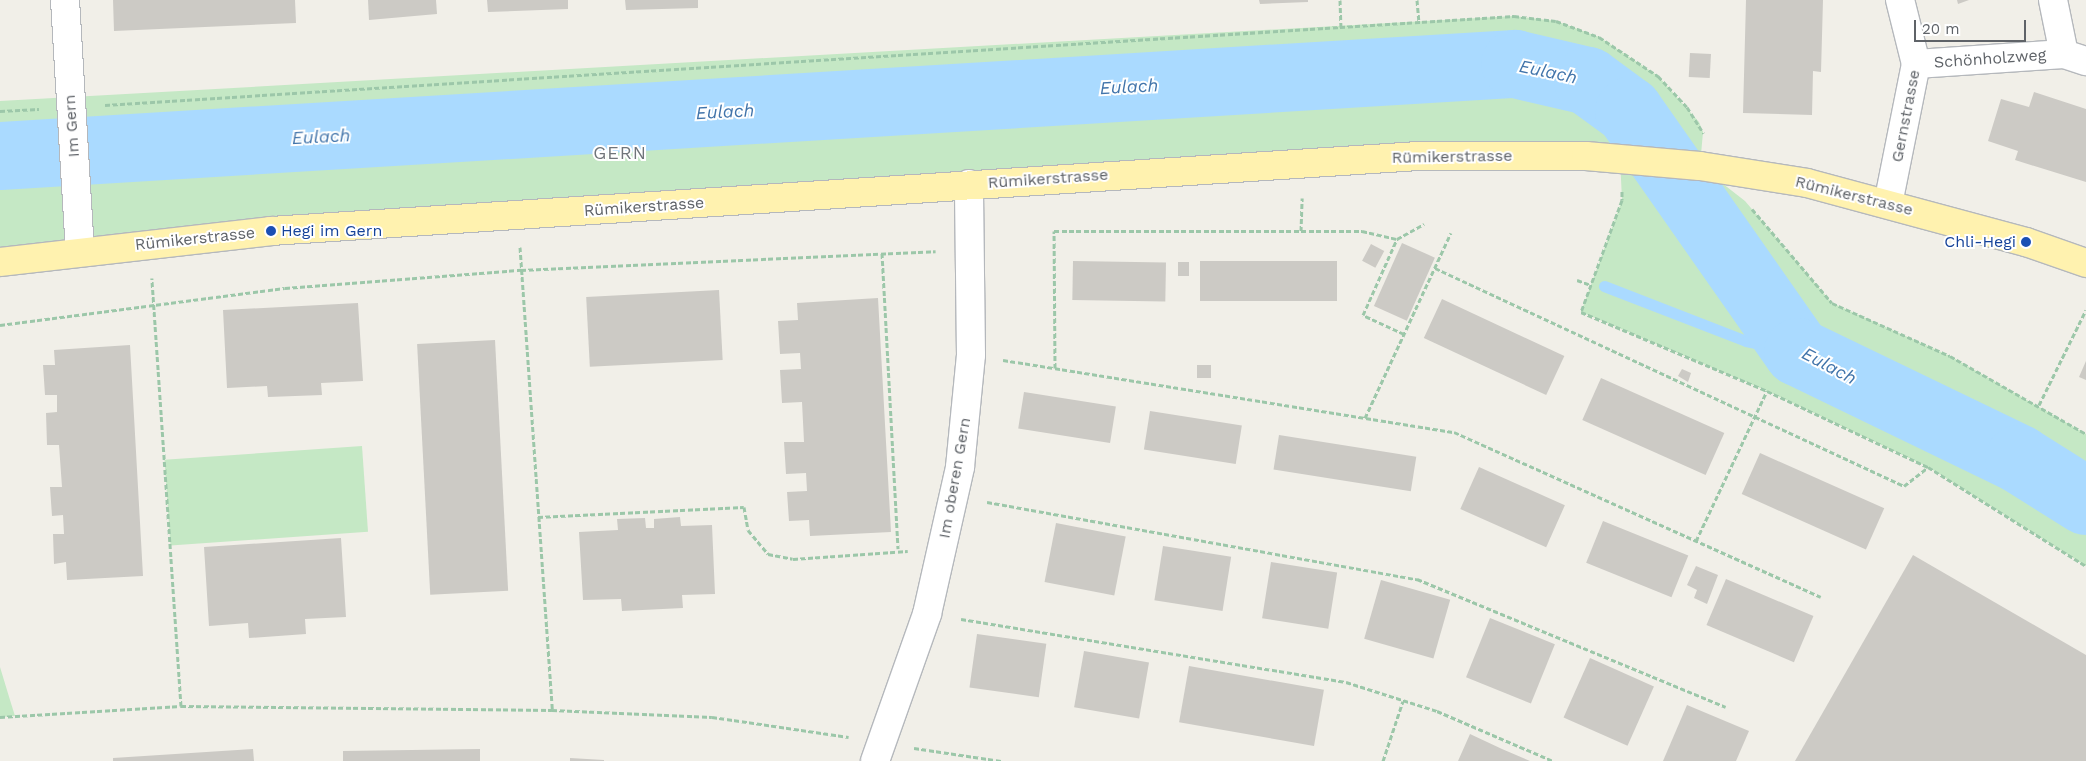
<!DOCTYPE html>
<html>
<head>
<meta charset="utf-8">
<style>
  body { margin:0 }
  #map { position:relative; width:2086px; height:761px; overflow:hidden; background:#f1efe8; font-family:"Work Sans",sans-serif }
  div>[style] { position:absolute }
  .green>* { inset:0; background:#c5e8c5; transform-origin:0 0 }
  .stream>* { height:11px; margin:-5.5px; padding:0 5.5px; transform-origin:5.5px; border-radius:5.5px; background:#aadaff }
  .river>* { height:68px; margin:-34px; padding:0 34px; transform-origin:34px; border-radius:34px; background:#aadaff }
  .building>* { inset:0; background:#cccac5; transform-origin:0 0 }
  .path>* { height:3px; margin-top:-1.5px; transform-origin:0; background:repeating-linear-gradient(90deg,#9cc7a9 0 5px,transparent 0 7.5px) }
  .roads { filter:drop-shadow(1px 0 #b5b8bc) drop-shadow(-1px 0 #b5b8bc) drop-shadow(0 1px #b5b8bc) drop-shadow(0 -1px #b5b8bc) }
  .minor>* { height:28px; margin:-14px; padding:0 14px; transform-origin:14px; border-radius:14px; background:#fff }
  .major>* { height:28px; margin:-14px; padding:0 14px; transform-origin:14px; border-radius:14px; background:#fff2af }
  .dots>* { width:14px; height:14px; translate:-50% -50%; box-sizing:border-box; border:2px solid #fff; border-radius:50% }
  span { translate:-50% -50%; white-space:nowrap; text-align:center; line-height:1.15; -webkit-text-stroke:4px #fff; paint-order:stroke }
  .street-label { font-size:16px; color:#5f6368 }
  .transit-label { font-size:16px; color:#164399 }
  .left { translate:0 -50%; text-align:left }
  .right { translate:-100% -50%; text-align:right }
  .water-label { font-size:18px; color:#4174aa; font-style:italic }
  .neighbourhood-label { font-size:18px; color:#70757a; letter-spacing:1px }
  .scale { position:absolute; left:1914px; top:20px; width:112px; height:22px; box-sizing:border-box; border:2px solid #5f6368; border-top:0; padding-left:6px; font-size:15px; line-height:18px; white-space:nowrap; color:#5f6368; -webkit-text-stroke:4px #fff; paint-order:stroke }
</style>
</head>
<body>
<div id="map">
  <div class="green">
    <i style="clip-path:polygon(1514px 16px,1556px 21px,1599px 37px,1658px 76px,1699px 122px,1703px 132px,1700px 166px,1745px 201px,1832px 303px,1950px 356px,2086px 434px,2086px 566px,1928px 467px,1767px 391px,1581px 312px,1622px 200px,1620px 158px,1586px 156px,0 262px,0 101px)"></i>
    <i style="left:362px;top:446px;width:86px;height:198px;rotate:86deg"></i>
    <i style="clip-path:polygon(0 667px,10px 700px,15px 716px,0 717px)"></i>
  </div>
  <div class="stream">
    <i style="left:1604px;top:286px;width:152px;rotate:21.2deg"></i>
    <i style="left:1746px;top:341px;width:53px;rotate:11.9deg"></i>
  </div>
  <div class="river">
    <i style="left:0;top:156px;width:1518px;rotate:-3.48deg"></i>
    <i style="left:1515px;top:64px;width:75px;rotate:13.1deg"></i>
    <i style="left:1588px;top:81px;width:51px;rotate:36.2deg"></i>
    <i style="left:1629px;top:111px;width:294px;rotate:55deg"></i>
    <i style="left:1798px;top:352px;width:246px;rotate:25.8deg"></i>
    <i style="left:2019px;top:459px;width:79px;rotate:32.1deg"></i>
  </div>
  <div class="building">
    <i style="clip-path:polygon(113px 0,295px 0,296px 23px,114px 31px)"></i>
    <i style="clip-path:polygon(368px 0,436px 0,437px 14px,369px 20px)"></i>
    <i style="clip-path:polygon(487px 0,568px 0,568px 9px,488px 12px)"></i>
    <i style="clip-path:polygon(625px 0,698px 0,698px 8px,626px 10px)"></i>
    <i style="clip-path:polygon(1259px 0,1308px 0,1308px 2px,1260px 4px)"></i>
    <i style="clip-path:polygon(1746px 0,1823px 0,1821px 72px,1813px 71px,1812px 115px,1743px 113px)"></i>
    <i style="clip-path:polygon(1957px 0,1969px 0,1958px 4px)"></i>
    <i style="left:1690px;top:53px;width:21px;height:24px;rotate:3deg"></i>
    <i style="clip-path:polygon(2034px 92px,2086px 109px,2086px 182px,2015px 160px,2018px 151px,1988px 141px,2001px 99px,2029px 107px)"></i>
    <i style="left:1402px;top:243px;width:36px;height:69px;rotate:24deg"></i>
    <i style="left:1371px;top:244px;width:15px;height:19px;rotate:28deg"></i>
    <i style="left:1073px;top:261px;width:93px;height:39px;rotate:1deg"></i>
    <i style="left:1200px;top:261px;width:137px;height:40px"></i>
    <i style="left:1189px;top:262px;width:14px;height:11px;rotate:90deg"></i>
    <i style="left:719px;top:290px;width:70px;height:133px;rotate:87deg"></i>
    <i style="clip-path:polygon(878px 298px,891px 532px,810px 536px,809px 520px,789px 521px,787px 492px,807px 491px,806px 473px,786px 474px,784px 442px,804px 442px,802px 402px,782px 403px,780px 370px,801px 369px,800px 353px,780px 354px,778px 321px,798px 320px,797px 303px)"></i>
    <i style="left:1442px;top:299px;width:135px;height:43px;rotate:25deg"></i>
    <i style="clip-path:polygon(358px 303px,363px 381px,321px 383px,322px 395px,268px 397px,267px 386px,227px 388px,223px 310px)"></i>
    <i style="left:495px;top:340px;width:251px;height:78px;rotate:87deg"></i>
    <i style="clip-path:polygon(130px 345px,143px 576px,67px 580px,66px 562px,54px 564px,53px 534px,64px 534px,63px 515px,52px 516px,50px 487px,62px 487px,59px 445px,47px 445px,46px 413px,57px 412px,57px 395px,45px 395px,43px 365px,55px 365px,54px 350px)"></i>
    <i style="clip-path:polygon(2086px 361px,2086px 380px,2079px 377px)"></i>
    <i style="left:1197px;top:365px;width:14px;height:13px"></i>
    <i style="clip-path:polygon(1682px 369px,1691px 373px,1688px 382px,1678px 376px)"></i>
    <i style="left:1601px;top:378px;width:135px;height:46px;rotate:24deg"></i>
    <i style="left:1024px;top:392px;width:93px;height:37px;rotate:9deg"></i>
    <i style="left:1150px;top:411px;width:93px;height:39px;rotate:9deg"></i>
    <i style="left:1279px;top:435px;width:139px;height:35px;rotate:9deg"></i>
    <i style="left:1760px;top:453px;width:136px;height:45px;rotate:24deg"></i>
    <i style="left:1479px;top:467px;width:94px;height:46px;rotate:24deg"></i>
    <i style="clip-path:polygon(680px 517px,681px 526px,712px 525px,715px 594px,682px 595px,683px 608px,622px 611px,621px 599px,583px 600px,579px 532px,618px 530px,617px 519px,645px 518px,646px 528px,654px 528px,654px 519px)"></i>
    <i style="left:1603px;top:521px;width:92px;height:45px;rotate:22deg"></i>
    <i style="left:1056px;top:523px;width:71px;height:60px;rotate:11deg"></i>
    <i style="clip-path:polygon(341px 538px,346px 617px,305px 619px,306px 634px,249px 638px,248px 623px,209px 626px,204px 547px)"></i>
    <i style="left:1163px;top:546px;width:69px;height:55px;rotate:9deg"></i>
    <i style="clip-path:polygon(1913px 555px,2086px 655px,2086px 761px,1795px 761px)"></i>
    <i style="left:1271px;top:562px;width:67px;height:57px;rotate:9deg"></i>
    <i style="clip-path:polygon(1696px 566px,1718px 575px,1707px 604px,1694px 598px,1697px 590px,1687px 585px)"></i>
    <i style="left:1726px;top:579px;width:95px;height:50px;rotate:23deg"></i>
    <i style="left:1381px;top:580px;width:72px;height:61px;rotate:16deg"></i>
    <i style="left:1490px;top:618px;width:70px;height:64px;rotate:22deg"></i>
    <i style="left:977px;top:634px;width:70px;height:54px;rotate:8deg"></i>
    <i style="left:1084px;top:651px;width:66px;height:57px;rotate:10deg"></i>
    <i style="left:1590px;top:658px;width:70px;height:65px;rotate:24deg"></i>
    <i style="left:1189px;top:666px;width:137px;height:57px;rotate:10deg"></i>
    <i style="clip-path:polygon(1687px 705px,1749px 731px,1736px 761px,1663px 761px)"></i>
    <i style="clip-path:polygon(1470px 734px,1502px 749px,1530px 761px,1458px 761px)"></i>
    <i style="clip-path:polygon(253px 749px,254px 761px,113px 761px,113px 758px)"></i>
    <i style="clip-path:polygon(480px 749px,480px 761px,343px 761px,343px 751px)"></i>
    <i style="clip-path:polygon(570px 758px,604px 760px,604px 761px,570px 761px)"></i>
  </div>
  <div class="path">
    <i style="left:1340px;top:0;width:27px;rotate:88deg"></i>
    <i style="left:1417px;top:0;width:22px;rotate:85deg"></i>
    <i style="left:105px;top:105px;width:1412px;rotate:-3.61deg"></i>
    <i style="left:1514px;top:16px;width:42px;rotate:6.8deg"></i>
    <i style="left:1556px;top:21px;width:46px;rotate:20.4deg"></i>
    <i style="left:1599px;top:37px;width:71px;rotate:33.5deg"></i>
    <i style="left:1658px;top:76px;width:42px;rotate:46.9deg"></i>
    <i style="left:1687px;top:107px;width:31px;rotate:58deg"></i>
    <i style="left:0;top:111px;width:39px;rotate:-3deg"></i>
    <i style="left:1622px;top:191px;width:9px;rotate:90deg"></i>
    <i style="left:1622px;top:200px;width:119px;rotate:110.1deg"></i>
    <i style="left:1581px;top:312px;width:202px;rotate:23deg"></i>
    <i style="left:1767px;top:391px;width:178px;rotate:25.3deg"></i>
    <i style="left:1928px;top:467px;width:186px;rotate:32.1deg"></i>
    <i style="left:1752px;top:209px;width:123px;rotate:49.6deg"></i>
    <i style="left:1832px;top:303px;width:129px;rotate:24.2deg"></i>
    <i style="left:1950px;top:356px;width:157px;rotate:29.8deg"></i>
    <i style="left:1301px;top:231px;width:33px;rotate:-88deg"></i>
    <i style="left:520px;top:247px;width:464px;rotate:86deg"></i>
    <i style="left:882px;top:253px;width:296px;rotate:86.9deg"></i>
    <i style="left:1435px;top:268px;width:517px;rotate:24.93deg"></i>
    <i style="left:1904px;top:486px;width:31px;rotate:-38deg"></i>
    <i style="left:1577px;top:280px;width:15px;rotate:20deg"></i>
    <i style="left:0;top:325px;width:287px;rotate:-7.4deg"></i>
    <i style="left:285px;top:288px;width:237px;rotate:-4.4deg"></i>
    <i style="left:521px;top:270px;width:415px;rotate:-2.6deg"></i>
    <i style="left:1404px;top:334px;width:45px;rotate:-155.1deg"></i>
    <i style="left:1363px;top:315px;width:83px;rotate:-65.9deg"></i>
    <i style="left:1397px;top:239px;width:31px;rotate:-29deg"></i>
    <i style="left:1003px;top:360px;width:457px;rotate:9.1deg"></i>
    <i style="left:1454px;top:432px;width:402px;rotate:24.2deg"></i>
    <i style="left:1055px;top:368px;width:137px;rotate:-90.4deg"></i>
    <i style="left:1054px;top:231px;width:308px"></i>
    <i style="left:1362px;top:231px;width:36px;rotate:13deg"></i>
    <i style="left:2039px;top:405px;width:106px;rotate:-63.7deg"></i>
    <i style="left:1365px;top:418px;width:204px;rotate:-65.1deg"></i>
    <i style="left:987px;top:502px;width:437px;rotate:10.2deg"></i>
    <i style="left:1417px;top:579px;width:334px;rotate:22.5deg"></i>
    <i style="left:538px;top:517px;width:206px;rotate:-2.8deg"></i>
    <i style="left:744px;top:507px;width:23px;rotate:80deg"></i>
    <i style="left:748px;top:530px;width:31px;rotate:50deg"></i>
    <i style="left:768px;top:554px;width:25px;rotate:11deg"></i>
    <i style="left:793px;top:559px;width:115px;rotate:-4deg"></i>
    <i style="left:1696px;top:541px;width:166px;rotate:-64.7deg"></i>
    <i style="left:961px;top:619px;width:390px;rotate:9.3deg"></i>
    <i style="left:1346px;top:682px;width:96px;rotate:17.7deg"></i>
    <i style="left:1437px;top:711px;width:126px;rotate:23.3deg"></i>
    <i style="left:181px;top:706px;width:371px;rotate:0.6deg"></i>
    <i style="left:552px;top:710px;width:160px;rotate:2.5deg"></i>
    <i style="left:712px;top:717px;width:138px;rotate:8.3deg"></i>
    <i style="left:0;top:717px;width:181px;rotate:-3.5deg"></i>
    <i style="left:181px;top:706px;width:429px;rotate:-93.9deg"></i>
    <i style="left:914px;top:748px;width:88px;rotate:8.5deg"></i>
    <i style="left:1383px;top:761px;width:63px;rotate:-71.6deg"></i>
  </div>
  <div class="roads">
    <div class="minor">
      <i style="left:65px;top:0;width:251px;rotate:86.6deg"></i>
      <i style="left:2053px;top:0;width:55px;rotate:78.5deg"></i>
      <i style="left:1916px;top:64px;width:148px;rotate:-3.9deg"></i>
      <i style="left:2064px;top:54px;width:23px;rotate:18deg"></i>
      <i style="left:1888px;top:204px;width:143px;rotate:-78.7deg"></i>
      <i style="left:1916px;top:64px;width:66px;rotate:-104deg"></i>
      <i style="left:875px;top:761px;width:156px;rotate:-70.5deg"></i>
      <i style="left:927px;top:614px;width:151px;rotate:-77.3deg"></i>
      <i style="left:960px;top:467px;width:113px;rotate:-84.4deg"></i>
      <i style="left:971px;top:355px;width:171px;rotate:-90.7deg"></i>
    </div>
    <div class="major">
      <i style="left:0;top:262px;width:273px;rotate:-6.5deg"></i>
      <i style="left:271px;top:231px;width:1149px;rotate:-3.74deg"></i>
      <i style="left:1418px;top:156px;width:168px"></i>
      <i style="left:1586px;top:156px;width:114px;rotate:5deg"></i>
      <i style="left:1700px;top:166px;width:108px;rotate:9deg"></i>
      <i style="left:1807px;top:183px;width:227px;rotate:15.1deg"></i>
      <i style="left:2026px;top:242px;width:64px;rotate:19.3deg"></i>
    </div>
  </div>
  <div class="dots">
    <i style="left:271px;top:231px;background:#1a4fb4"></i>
    <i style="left:2026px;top:242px;background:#1a4fb4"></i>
  </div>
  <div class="street-label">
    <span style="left:1990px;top:59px;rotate:-4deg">Schönholzweg</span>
    <span style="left:1906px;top:116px;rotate:-79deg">Gernstrasse</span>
    <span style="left:72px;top:126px;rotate:-94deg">Im Gern</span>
    <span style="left:1452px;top:157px;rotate:-1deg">Rümikerstrasse</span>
    <span style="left:1048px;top:179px;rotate:-4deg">Rümikerstrasse</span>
    <span style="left:1854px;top:196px;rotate:14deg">Rümikerstrasse</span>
    <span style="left:644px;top:207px;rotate:-4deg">Rümikerstrasse</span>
    <span style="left:195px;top:239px;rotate:-6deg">Rümikerstrasse</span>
    <span style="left:955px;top:478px;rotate:-80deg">Im oberen Gern</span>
  </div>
  <div class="transit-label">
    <span class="left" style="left:281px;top:231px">Hegi im Gern</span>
    <span class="right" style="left:2016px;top:242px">Chli-Hegi</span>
  </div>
  <div class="water-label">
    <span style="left:1548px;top:72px;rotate:12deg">Eulach</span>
    <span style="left:1129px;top:87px;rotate:-3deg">Eulach</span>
    <span style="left:725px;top:112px;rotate:-3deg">Eulach</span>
    <span style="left:321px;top:137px;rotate:-3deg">Eulach</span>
    <span style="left:1829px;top:366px;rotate:28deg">Eulach</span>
  </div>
  <div class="neighbourhood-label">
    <span style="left:620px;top:153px">GERN</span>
  </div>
  <div class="scale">20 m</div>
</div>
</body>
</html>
